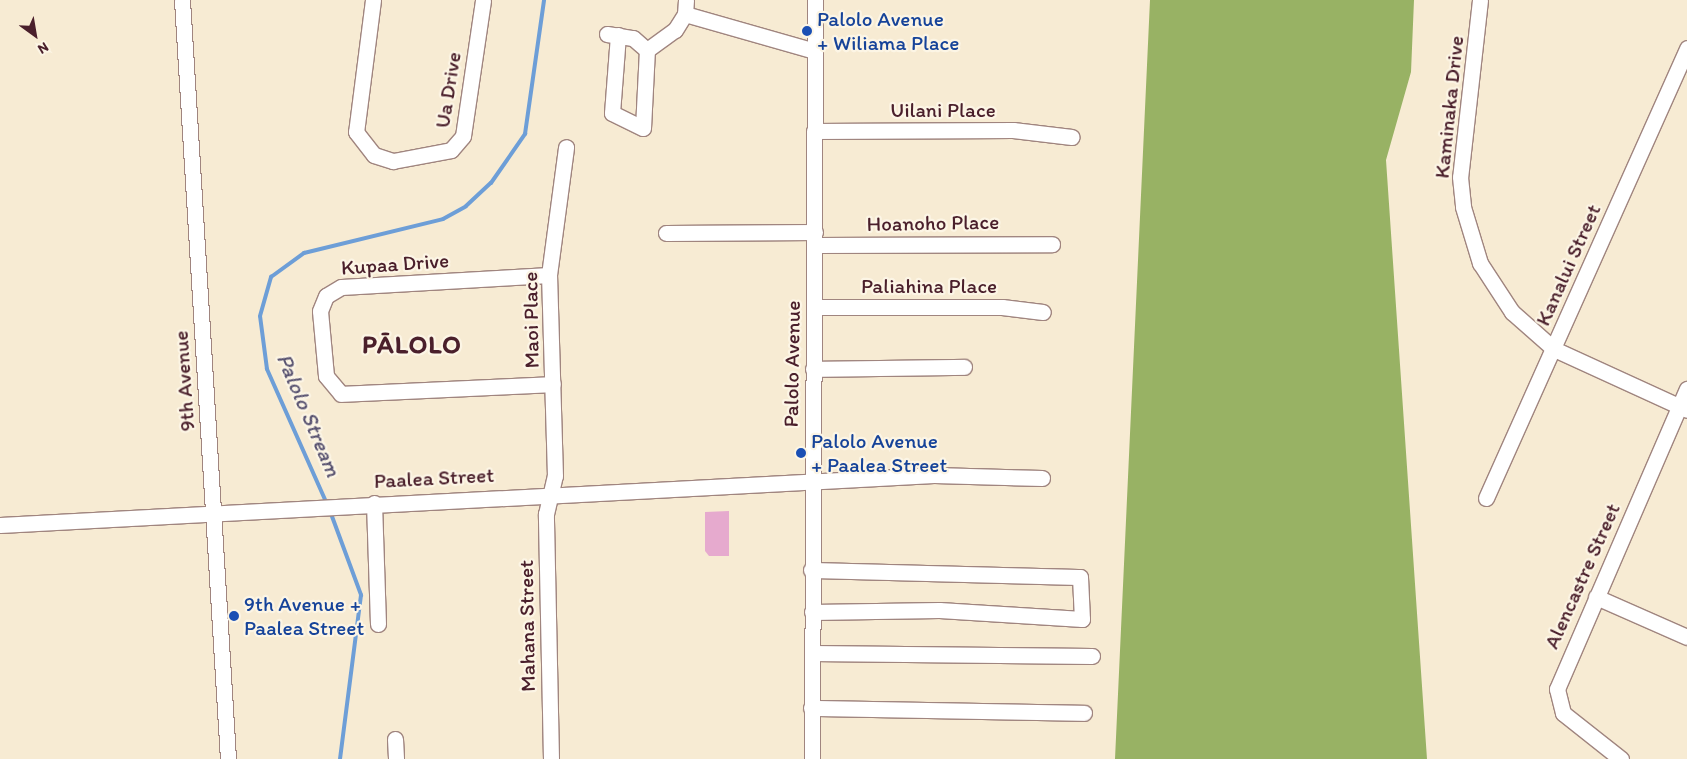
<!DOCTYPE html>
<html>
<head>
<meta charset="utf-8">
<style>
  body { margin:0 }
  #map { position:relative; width:1687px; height:759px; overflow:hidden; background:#f7ebd3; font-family:Itim,sans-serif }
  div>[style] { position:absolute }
  .forest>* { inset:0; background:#98b264 }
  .stream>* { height:4px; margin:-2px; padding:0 2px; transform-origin:2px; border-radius:2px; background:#6d9ed7 }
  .building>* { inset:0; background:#e6aace }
  .roads { filter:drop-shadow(1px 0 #a0857f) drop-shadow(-1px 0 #a0857f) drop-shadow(0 1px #a0857f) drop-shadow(0 -1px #a0857f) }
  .minor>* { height:15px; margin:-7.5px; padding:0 7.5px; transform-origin:7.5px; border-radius:7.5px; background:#fff }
  .dots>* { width:14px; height:14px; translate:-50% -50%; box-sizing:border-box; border:2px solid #fcf5e5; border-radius:50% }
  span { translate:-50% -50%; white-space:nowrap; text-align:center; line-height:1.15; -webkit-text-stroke:4.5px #fcf5e5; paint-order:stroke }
  .transit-label { font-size:21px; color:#164399 }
  .left { translate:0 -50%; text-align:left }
  .street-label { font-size:21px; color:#4a1f2b }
  .water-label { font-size:22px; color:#585270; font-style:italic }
  .district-label { font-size:26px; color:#4a1f2b; font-weight:700; letter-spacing:1px }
  .north { position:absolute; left:10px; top:10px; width:50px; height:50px; -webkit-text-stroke:4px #fcf5e5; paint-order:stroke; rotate:148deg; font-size:14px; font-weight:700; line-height:20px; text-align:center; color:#4a1f2b }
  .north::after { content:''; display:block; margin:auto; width:18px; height:22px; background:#4a1f2b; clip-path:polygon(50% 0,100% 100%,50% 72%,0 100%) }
</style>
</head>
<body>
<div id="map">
  <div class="forest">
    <i style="clip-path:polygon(1150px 0,1414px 0,1411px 72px,1386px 160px,1427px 759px,1115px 759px)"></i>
  </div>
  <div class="stream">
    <i style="left:327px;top:504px;width:148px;rotate:-114deg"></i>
    <i style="left:267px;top:369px;width:53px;rotate:-97.5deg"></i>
    <i style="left:260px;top:316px;width:41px;rotate:-74.2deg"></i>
    <i style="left:271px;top:277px;width:41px;rotate:-36deg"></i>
    <i style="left:304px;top:253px;width:143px;rotate:-13.7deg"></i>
    <i style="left:443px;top:219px;width:26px;rotate:-29deg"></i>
    <i style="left:466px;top:206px;width:34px;rotate:-43deg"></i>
    <i style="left:491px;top:183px;width:60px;rotate:-55.2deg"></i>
    <i style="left:525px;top:134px;width:135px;rotate:-81.9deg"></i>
    <i style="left:330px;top:511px;width:90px;rotate:69.7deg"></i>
    <i style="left:361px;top:595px;width:165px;rotate:97.3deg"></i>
  </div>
  <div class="building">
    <i style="clip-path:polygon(729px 511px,729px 556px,709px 556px,705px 551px,705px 512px)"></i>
  </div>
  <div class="roads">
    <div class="minor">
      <i style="left:182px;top:0;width:760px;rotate:86.53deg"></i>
      <i style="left:373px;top:0;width:133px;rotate:97.3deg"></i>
      <i style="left:356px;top:132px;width:29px;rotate:52deg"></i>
      <i style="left:374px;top:155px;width:20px;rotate:18deg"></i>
      <i style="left:393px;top:161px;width:59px;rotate:-10.7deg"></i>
      <i style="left:451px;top:150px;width:18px;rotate:-49deg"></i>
      <i style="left:463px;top:136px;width:137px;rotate:-81.6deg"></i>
      <i style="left:686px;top:0;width:14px;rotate:94deg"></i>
      <i style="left:685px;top:14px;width:135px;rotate:15.9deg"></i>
      <i style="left:1480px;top:0;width:178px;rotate:96.4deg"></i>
      <i style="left:1460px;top:177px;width:30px;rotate:84deg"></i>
      <i style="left:1463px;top:207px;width:59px;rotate:73.1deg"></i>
      <i style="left:1480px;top:263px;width:59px;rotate:56.9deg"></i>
      <i style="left:1512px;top:312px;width:56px;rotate:41.4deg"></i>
      <i style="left:1554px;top:349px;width:146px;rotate:24.6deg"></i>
      <i style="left:607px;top:34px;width:26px;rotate:9deg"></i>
      <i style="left:633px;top:38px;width:18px;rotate:41deg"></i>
      <i style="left:618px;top:35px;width:78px;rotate:94.4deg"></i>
      <i style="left:612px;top:113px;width:34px;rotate:26deg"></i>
      <i style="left:643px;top:128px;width:78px;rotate:-87.1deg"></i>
      <i style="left:647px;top:50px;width:34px;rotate:-36deg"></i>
      <i style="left:675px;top:30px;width:19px;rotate:-58deg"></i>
      <i style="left:814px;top:131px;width:199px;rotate:-0.3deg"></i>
      <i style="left:1013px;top:130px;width:59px;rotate:6.8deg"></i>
      <i style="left:666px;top:233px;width:149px;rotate:-0.4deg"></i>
      <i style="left:815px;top:245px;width:237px;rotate:-0.2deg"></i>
      <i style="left:549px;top:275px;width:208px;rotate:176.7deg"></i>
      <i style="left:341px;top:287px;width:17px;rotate:149deg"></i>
      <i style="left:326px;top:296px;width:16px;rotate:112deg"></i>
      <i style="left:320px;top:311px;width:65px;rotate:84.7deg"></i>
      <i style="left:326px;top:376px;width:23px;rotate:50deg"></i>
      <i style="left:341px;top:394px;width:212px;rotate:-2.7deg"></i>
      <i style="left:814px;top:307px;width:188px"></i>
      <i style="left:1002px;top:307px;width:41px;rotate:7deg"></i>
      <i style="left:813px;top:369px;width:151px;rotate:-0.8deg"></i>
      <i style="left:1486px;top:498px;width:493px;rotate:-65.9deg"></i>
      <i style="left:374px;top:503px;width:121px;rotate:88.1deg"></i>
      <i style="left:0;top:525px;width:935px;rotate:-3.06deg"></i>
      <i style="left:934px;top:475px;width:108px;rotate:1.6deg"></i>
      <i style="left:811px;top:570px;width:269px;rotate:1.5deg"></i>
      <i style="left:1080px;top:577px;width:42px;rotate:87.3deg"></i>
      <i style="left:1082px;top:619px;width:143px;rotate:-176.4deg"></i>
      <i style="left:939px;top:610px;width:127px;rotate:179.1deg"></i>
      <i style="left:1596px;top:597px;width:99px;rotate:23.7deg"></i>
      <i style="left:812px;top:653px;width:280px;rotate:0.6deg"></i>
      <i style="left:811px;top:708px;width:273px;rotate:1deg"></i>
      <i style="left:395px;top:739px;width:20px;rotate:87deg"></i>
      <i style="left:551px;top:759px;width:245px;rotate:-91.2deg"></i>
      <i style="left:546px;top:514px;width:39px;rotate:-77deg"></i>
      <i style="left:555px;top:476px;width:201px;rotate:-91.7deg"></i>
      <i style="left:549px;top:275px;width:129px;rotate:-82.4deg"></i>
      <i style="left:812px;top:759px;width:759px;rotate:-89.77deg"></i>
      <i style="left:1621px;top:759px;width:74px;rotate:-141.6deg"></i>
      <i style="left:1563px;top:713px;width:25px;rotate:-104deg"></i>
      <i style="left:1557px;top:689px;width:327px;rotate:-66.6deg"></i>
    </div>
  </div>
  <div class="dots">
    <i style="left:807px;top:31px;background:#1a4fb4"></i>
    <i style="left:801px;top:453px;background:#1a4fb4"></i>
    <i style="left:234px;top:616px;background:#1a4fb4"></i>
  </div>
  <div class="transit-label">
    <span class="left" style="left:817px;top:31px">Palolo Avenue<br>+ Wiliama Place</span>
    <span class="left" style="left:811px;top:453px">Palolo Avenue<br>+ Paalea Street</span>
    <span class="left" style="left:244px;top:616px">9th Avenue +<br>Paalea Street</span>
  </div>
  <div class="street-label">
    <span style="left:448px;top:90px;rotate:-81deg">Ua Drive</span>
    <span style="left:1449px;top:107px;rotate:-84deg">Kaminaka Drive</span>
    <span style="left:943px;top:110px">Uilani Place</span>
    <span style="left:933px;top:223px;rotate:-1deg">Hoanoho Place</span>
    <span style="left:395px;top:264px;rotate:-4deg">Kupaa Drive</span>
    <span style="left:1568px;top:265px;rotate:-66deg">Kanalui Street</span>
    <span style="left:929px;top:286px">Paliahina Place</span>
    <span style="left:531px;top:320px;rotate:-91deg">Maoi Place</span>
    <span style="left:792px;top:364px;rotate:-89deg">Palolo Avenue</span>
    <span style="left:184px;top:381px;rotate:-94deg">9th Avenue</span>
    <span style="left:434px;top:478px;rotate:-3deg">Paalea Street</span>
    <span style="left:1582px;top:576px;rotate:-66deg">Alencastre Street</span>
    <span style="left:527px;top:626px;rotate:-91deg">Mahana Street</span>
  </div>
  <div class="water-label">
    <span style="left:309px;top:415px;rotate:67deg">Palolo Stream</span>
  </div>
  <div class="district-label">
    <span style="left:412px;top:345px">PĀLOLO</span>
  </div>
  <div class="north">N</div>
</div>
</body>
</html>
